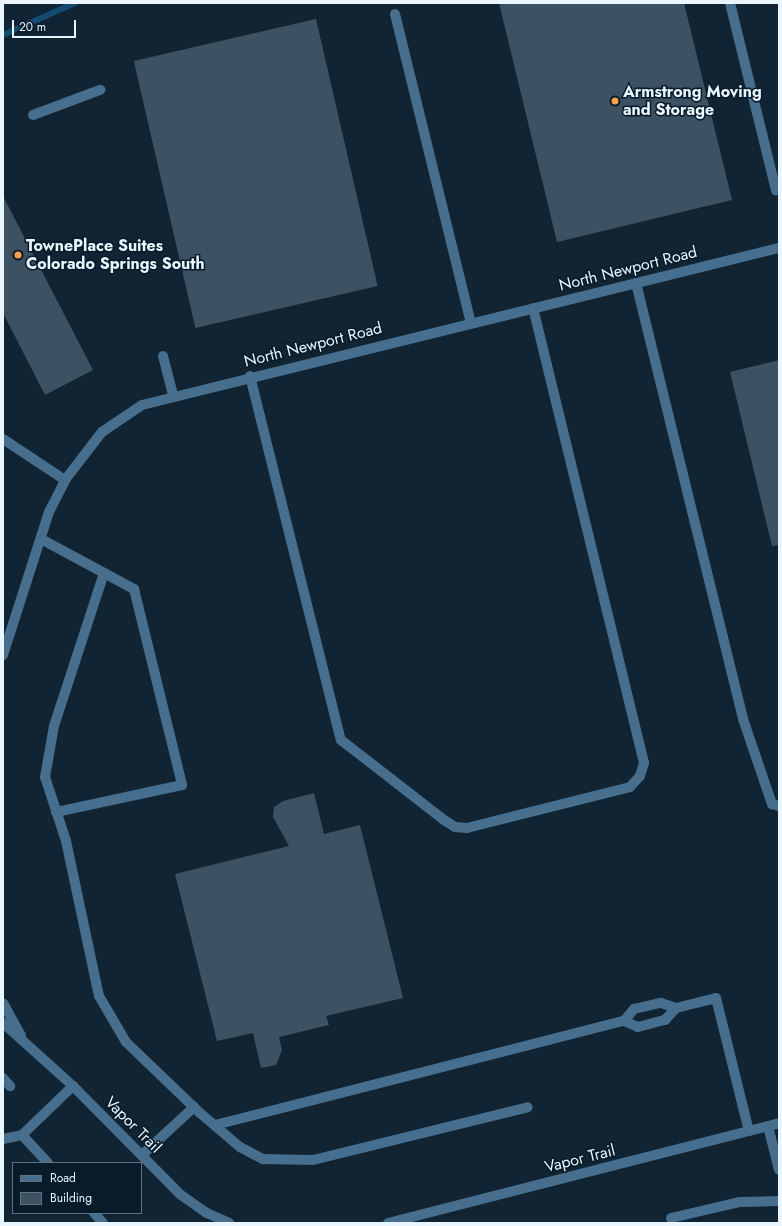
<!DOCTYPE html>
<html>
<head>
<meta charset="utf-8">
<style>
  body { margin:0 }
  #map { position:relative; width:782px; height:1226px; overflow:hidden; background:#112433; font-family:Jost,sans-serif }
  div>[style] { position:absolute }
  .stream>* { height:6px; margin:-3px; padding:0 3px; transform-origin:3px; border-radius:3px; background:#144b71 }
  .building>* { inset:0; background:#3c5161; transform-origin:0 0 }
  .service>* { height:10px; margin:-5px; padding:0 5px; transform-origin:5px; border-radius:5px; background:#476e8c }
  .minor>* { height:10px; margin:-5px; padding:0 5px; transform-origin:5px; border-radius:5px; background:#476e8c }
  .dots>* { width:11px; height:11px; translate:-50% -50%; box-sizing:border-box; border:2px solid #081b29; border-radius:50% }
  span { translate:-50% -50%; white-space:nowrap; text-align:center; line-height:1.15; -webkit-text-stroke:3px #081b29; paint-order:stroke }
  .poi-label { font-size:16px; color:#e9f5ff; font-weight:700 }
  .left { translate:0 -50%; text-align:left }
  .street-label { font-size:16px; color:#e9f5ff }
  .frame { position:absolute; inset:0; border:4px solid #e9f5ff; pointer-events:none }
  .legend { position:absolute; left:12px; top:1162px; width:130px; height:52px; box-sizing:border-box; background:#081b29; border:1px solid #62727f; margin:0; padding:5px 7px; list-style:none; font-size:12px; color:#e9f5ff }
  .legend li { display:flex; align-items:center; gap:8px; height:20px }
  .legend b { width:20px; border:1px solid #62727f }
  .scale { position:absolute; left:12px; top:20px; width:64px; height:18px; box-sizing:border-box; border:2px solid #e9f5ff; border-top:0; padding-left:5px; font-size:12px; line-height:14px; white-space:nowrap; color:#e9f5ff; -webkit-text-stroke:3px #081b29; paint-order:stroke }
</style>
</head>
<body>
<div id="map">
  <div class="stream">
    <i style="left:3px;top:35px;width:79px;rotate:-24deg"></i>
  </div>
  <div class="building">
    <i style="clip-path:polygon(499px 3px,684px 3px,732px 200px,557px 242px)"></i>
    <i style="left:316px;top:19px;width:274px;height:187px;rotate:77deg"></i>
    <i style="clip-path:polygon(3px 196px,93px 370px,45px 395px,3px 313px)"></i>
    <i style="clip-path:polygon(779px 360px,779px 545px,772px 546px,730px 372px)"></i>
    <i style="clip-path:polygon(314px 793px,324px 834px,360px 825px,403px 998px,326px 1016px,329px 1025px,279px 1037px,282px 1050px,276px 1065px,261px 1068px,253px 1033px,217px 1041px,175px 874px,289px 846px,273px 817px,274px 807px,283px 801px)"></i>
  </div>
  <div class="service">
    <i style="left:730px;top:3px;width:193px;rotate:76.2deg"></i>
    <i style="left:776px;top:190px;width:3px;rotate:-18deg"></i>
    <i style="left:395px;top:14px;width:318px;rotate:76.2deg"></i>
    <i style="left:33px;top:115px;width:72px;rotate:-20.5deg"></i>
    <i style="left:636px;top:283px;width:449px;rotate:76.2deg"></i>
    <i style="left:743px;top:719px;width:90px;rotate:71.2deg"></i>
    <i style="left:772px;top:804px;width:7px;rotate:16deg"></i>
    <i style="left:163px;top:356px;width:40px;rotate:75.6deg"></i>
    <i style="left:250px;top:376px;width:375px;rotate:76deg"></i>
    <i style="left:341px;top:740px;width:130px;rotate:37.8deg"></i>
    <i style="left:444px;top:820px;width:13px;rotate:32deg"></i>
    <i style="left:455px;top:827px;width:12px;rotate:5deg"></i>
    <i style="left:467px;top:828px;width:168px;rotate:-14.1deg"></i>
    <i style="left:630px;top:787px;width:15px;rotate:-48deg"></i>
    <i style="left:640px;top:776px;width:14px;rotate:-73deg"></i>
    <i style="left:644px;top:763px;width:468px;rotate:-103.7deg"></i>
    <i style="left:3px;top:439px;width:74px;rotate:33.5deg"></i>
    <i style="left:41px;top:539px;width:106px;rotate:28.3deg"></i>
    <i style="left:134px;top:589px;width:202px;rotate:76.2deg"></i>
    <i style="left:182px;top:785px;width:129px;rotate:167.9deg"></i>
    <i style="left:104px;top:573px;width:161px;rotate:108.1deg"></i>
    <i style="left:54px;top:726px;width:52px;rotate:100deg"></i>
    <i style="left:45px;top:777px;width:67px;rotate:71.8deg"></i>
    <i style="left:66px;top:841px;width:158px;rotate:78deg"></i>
    <i style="left:99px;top:996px;width:53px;rotate:59.6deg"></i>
    <i style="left:126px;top:1042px;width:103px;rotate:43.8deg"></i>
    <i style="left:200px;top:1113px;width:52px;rotate:40.4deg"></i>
    <i style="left:240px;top:1147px;width:26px;rotate:28deg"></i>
    <i style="left:263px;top:1159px;width:50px;rotate:1.1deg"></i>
    <i style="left:313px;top:1160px;width:221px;rotate:-13.8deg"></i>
    <i style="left:624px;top:1021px;width:15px;rotate:23deg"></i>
    <i style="left:638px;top:1027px;width:28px;rotate:-15deg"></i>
    <i style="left:665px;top:1020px;width:16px;rotate:-47deg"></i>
    <i style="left:676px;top:1008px;width:41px;rotate:-14deg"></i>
    <i style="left:716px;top:998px;width:137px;rotate:76.1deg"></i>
    <i style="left:3px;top:1078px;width:11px;rotate:49deg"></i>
    <i style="left:215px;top:1125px;width:422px;rotate:-14.3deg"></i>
    <i style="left:624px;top:1021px;width:16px;rotate:-50deg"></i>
    <i style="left:634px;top:1009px;width:28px;rotate:-13deg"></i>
    <i style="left:661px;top:1003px;width:16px;rotate:18deg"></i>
    <i style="left:768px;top:1126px;width:45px;rotate:76deg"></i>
    <i style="left:22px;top:1135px;width:38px;rotate:47deg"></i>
    <i style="left:3px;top:1139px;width:19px;rotate:-12deg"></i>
    <i style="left:22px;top:1135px;width:71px;rotate:-43.9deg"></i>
    <i style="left:142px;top:1155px;width:71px;rotate:-42.7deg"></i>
    <i style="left:94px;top:1213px;width:13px;rotate:48deg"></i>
    <i style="left:671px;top:1218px;width:70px;rotate:-13.2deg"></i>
    <i style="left:739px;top:1202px;width:40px;rotate:-1.4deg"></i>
  </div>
  <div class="minor">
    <i style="left:3px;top:655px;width:150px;rotate:-72.2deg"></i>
    <i style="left:49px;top:512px;width:36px;rotate:-63deg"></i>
    <i style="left:65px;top:480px;width:61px;rotate:-52.4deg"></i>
    <i style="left:102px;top:432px;width:48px;rotate:-34deg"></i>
    <i style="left:142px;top:405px;width:656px;rotate:-13.85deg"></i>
    <i style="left:3px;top:1003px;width:37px;rotate:61deg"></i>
    <i style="left:3px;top:1023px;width:94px;rotate:42deg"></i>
    <i style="left:73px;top:1086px;width:153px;rotate:45.3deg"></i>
    <i style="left:181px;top:1195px;width:32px;rotate:35deg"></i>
    <i style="left:207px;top:1213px;width:24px;rotate:24deg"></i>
    <i style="left:388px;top:1223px;width:404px;rotate:-14.3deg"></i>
  </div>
  <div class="dots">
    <i style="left:615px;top:101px;background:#f7a149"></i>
    <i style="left:18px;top:255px;background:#f7a149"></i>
  </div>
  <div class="poi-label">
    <span class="left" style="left:623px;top:101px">Armstrong Moving<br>and Storage</span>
    <span class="left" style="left:26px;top:255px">TownePlace Suites<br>Colorado Springs South</span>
  </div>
  <div class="street-label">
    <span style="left:628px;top:269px;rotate:-14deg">North Newport Road</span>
    <span style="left:313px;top:345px;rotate:-14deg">North Newport Road</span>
    <span style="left:133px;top:1125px;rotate:45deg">Vapor Trail</span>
    <span style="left:580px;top:1159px;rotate:-14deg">Vapor Trail</span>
  </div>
  <div class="frame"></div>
  <ul class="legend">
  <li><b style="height:5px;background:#476e8c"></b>Road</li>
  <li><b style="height:11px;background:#3c5161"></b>Building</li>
  </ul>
  <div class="scale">20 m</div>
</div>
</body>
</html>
